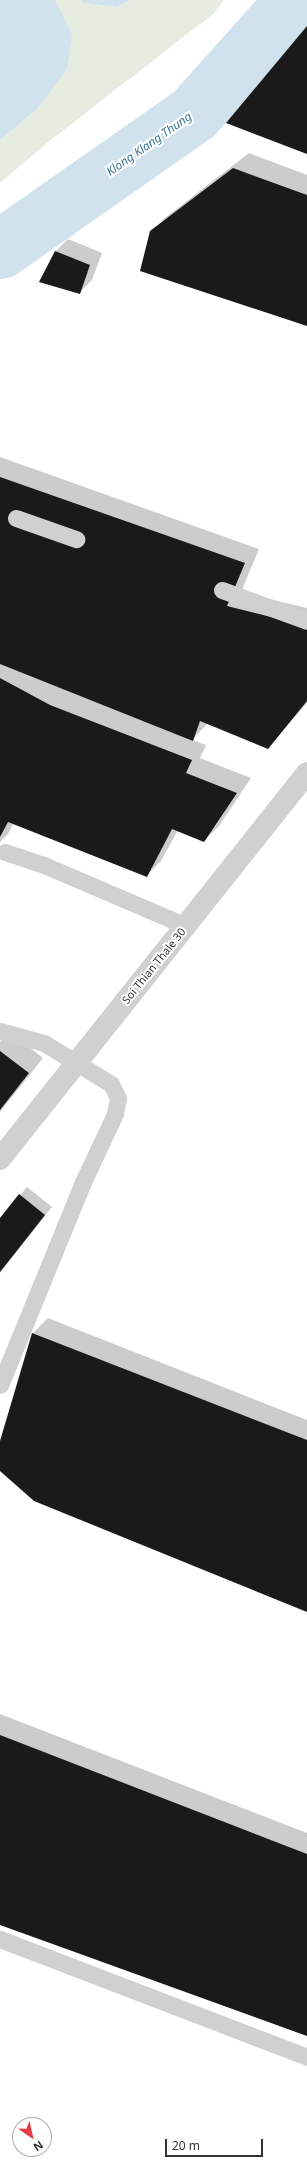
<!DOCTYPE html>
<html>
<head>
<meta charset="utf-8">
<style>
  body { margin:0 }
  #map { position:relative; width:307px; height:2169px; overflow:hidden; background:#fff; font-family:"Noto Sans",sans-serif }
  div>[style] { position:absolute }
  .green>* { inset:0; background:#e6ecdf }
  .water>* { inset:0; background:#cfe2ee }
  .shadow>* { inset:0; background:#0003 }
  .river>* { height:59px; margin:-29.5px; padding:0 29.5px; transform-origin:29.5px; border-radius:29.5px; background:#cfe2ee }
  .building>* { inset:0; background:#1a1a1a }
  .lane>* { height:17px; margin:-8.5px; padding:0 8.5px; transform-origin:8.5px; border-radius:8.5px; background:#d0d0d0 }
  .street>* { height:22px; margin:-11px; padding:0 11px; transform-origin:11px; border-radius:11px; background:#d0d0d0 }
  span { translate:-50% -50%; white-space:nowrap; text-align:center; line-height:1.15; -webkit-text-stroke:4px #fff; paint-order:stroke }
  .street-label { font-size:11px; color:#333 }
  .water-label { font-size:12px; color:#3f7597; font-style:italic }
  .north { position:absolute; left:12px; top:2117px; width:40px; height:40px; box-sizing:border-box; background:#fff; border:1px solid #adadad; border-radius:50%; rotate:146deg; font-size:11px; font-weight:700; line-height:16px; text-align:center; color:#333 }
  .north::after { content:''; display:block; margin:auto; width:14px; height:18px; background:#e63946; clip-path:polygon(50% 0,100% 100%,50% 72%,0 100%) }
  .scale { position:absolute; left:165px; top:2139px; width:98px; height:18px; box-sizing:border-box; border:2px solid #333; border-top:0; padding-left:5px; font-size:12px; line-height:14px; white-space:nowrap; color:#333; -webkit-text-stroke:3px #fff; paint-order:stroke }
</style>
</head>
<body>
<div id="map">
  <div class="green">
    <i style="clip-path:polygon(55px 0,81px 0,85px 3px,117px 7px,130px 0,224px 0,213px 14px,47px 143px,0 183px,0 140px,36px 110px)"></i>
  </div>
  <div class="water">
    <i style="clip-path:polygon(0 0,55px 0,72px 35px,67px 69px,36px 110px,0 140px)"></i>
    <i style="clip-path:polygon(81px 0,130px 0,117px 7px,84px 3px)"></i>
  </div>
  <div class="shadow">
    <i style="clip-path:polygon(249px 153px,307px 175px,307px 325px,151px 232px,166px 217px)"></i>
    <i style="clip-path:polygon(68px 239px,102px 253px,92px 280px,79px 293px,40px 282px,56px 251px)"></i>
    <i style="clip-path:polygon(0 457px,259px 549px,241px 592px,307px 608px,307px 703px,267px 748px,208px 723px,192px 740px,206px 745px,200px 758px,251px 778px,219px 826px,204px 841px,178px 830px,161px 861px,147px 875px,13px 824px,8px 834px,0 842px)"></i>
    <i style="clip-path:polygon(10px 1032px,43px 1058px,0 1112px,0 1042px)"></i>
    <i style="clip-path:polygon(27px 1187px,52px 1207px,0 1273px,0 1220px)"></i>
    <i style="clip-path:polygon(48px 1318px,307px 1420px,307px 1611px,0 1469px,0 1445px,33px 1333px)"></i>
    <i style="clip-path:polygon(0 1714px,307px 1833px,307px 2036px,0 1924px)"></i>
  </div>
  <div class="river">
    <i style="left:0;top:249px;width:237px;rotate:-35deg"></i>
    <i style="left:194px;top:113px;width:152px;rotate:-48.2deg"></i>
  </div>
  <div class="building">
    <i style="clip-path:polygon(307px 26px,307px 154px,226px 123px)"></i>
    <i style="clip-path:polygon(233px 168px,307px 195px,307px 326px,140px 271px,150px 231px)"></i>
    <i style="clip-path:polygon(55px 251px,90px 265px,80px 294px,39px 282px)"></i>
    <i style="clip-path:polygon(0 477px,245px 563px,227px 606px,307px 626px,307px 701px,268px 749px,200px 721px,193px 741px,0 664px)"></i>
    <i style="clip-path:polygon(0 678px,50px 705px,192px 760px,186px 773px,237px 793px,204px 842px,172px 829px,147px 877px,8px 822px,0 837px)"></i>
    <i style="clip-path:polygon(0 1051px,29px 1073px,0 1110px)"></i>
    <i style="clip-path:polygon(19px 1194px,45px 1215px,0 1272px,0 1218px)"></i>
    <i style="clip-path:polygon(32px 1333px,307px 1440px,307px 1612px,34px 1501px,0 1471px,0 1441px)"></i>
    <i style="clip-path:polygon(0 1735px,307px 1854px,307px 2036px,0 1925px)"></i>
  </div>
  <div class="lane">
    <i style="left:16px;top:518px;width:64px;rotate:19.3deg"></i>
    <i style="left:222px;top:590px;width:90px;rotate:20deg"></i>
    <i style="left:5px;top:852px;width:41px;rotate:18.4deg"></i>
    <i style="left:44px;top:865px;width:155px;rotate:23.2deg"></i>
    <i style="left:0;top:1031px;width:46px;rotate:15.3deg"></i>
    <i style="left:44px;top:1043px;width:79px;rotate:31.5deg"></i>
    <i style="left:111px;top:1084px;width:16px;rotate:63deg"></i>
    <i style="left:118px;top:1098px;width:16px;rotate:101deg"></i>
    <i style="left:115px;top:1114px;width:75px;rotate:115.2deg"></i>
    <i style="left:83px;top:1182px;width:219px;rotate:112.2deg"></i>
    <i style="left:0;top:1939px;width:329px;rotate:21deg"></i>
  </div>
  <div class="street">
    <i style="left:0;top:1159px;width:493px;rotate:-51.5deg"></i>
  </div>
  <div class="street-label">
    <span style="left:154px;top:966px;rotate:-51deg">Soi Thian Thale 30</span>
  </div>
  <div class="water-label">
    <span style="left:149px;top:144px;rotate:-35deg">Klong Klang Thung</span>
  </div>
  <div class="north">N</div>
  <div class="scale">20 m</div>
</div>
</body>
</html>
